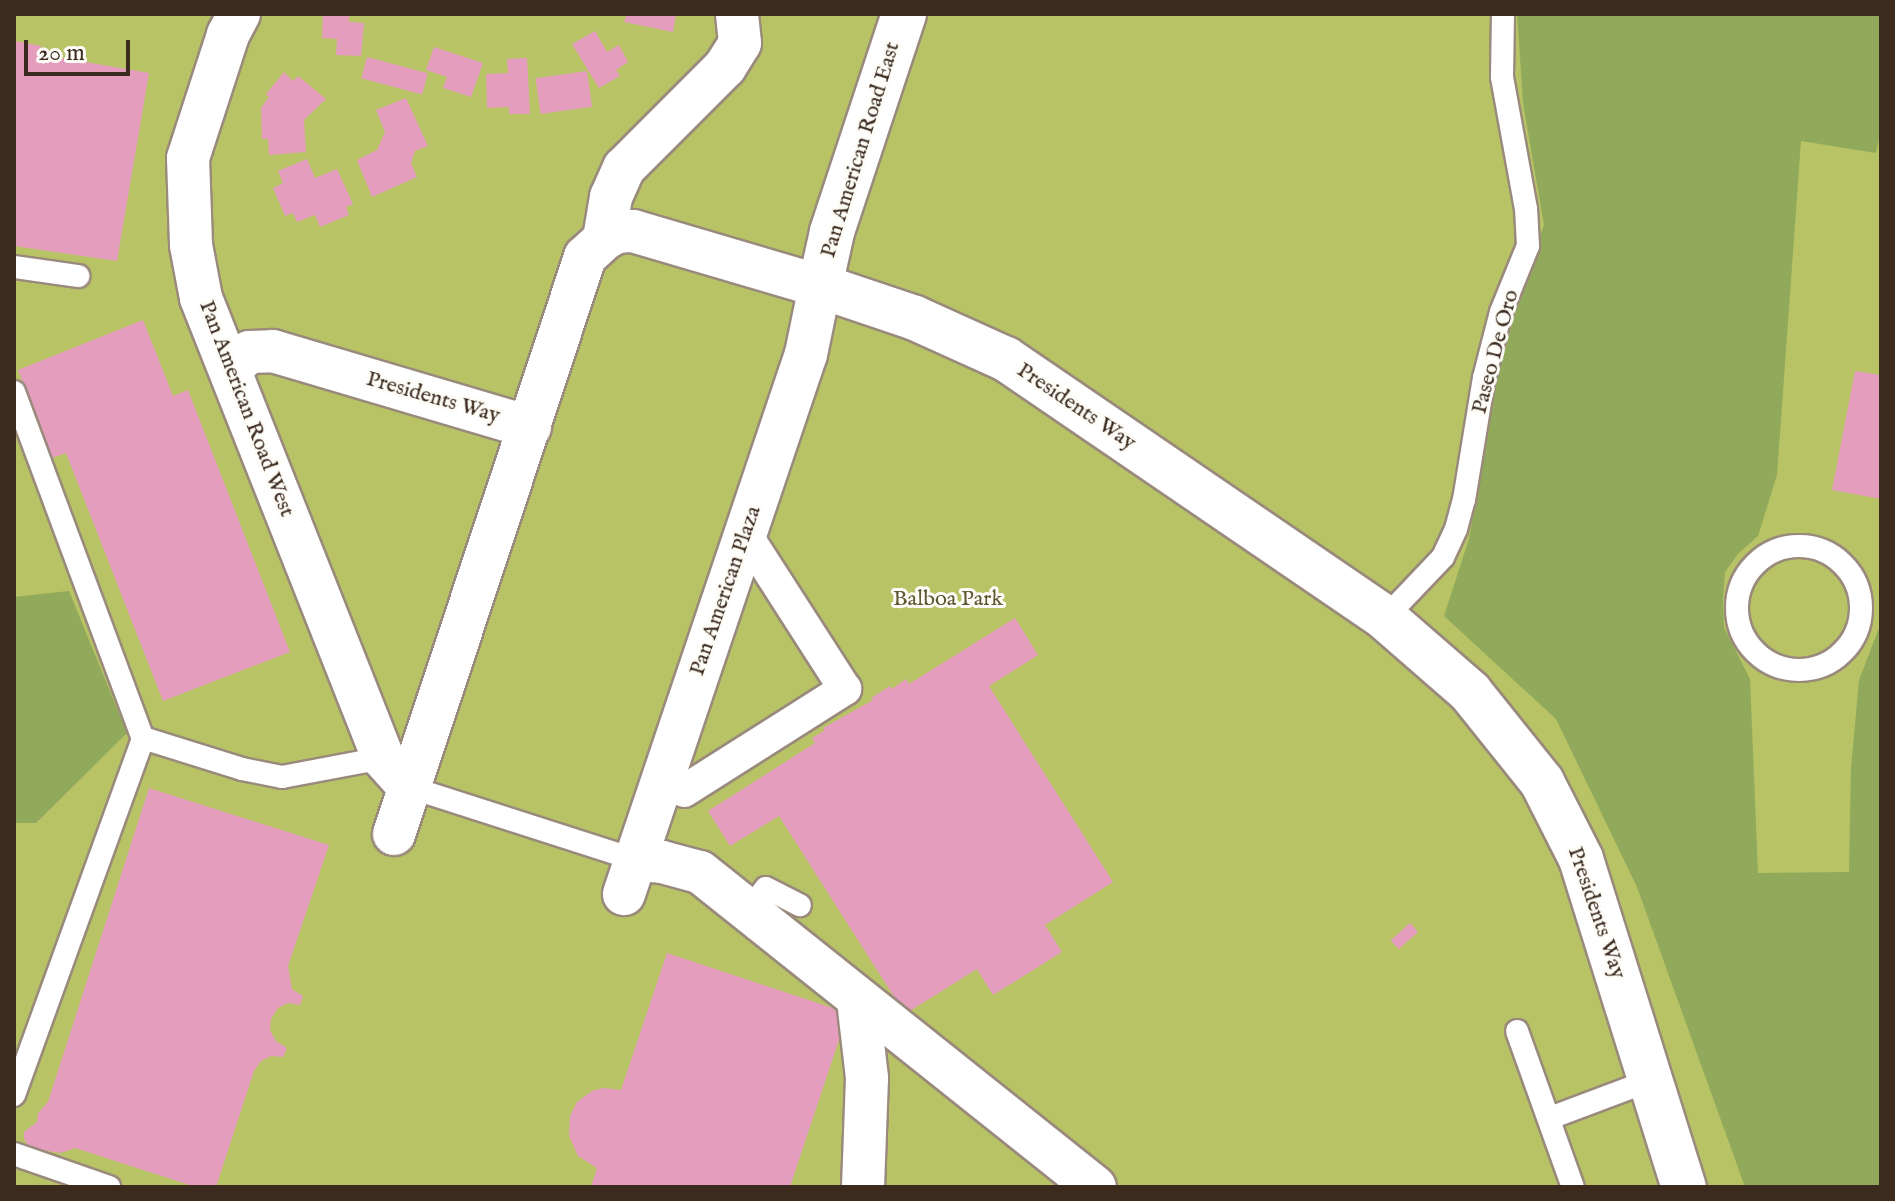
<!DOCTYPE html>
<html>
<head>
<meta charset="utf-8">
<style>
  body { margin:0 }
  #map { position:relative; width:1895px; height:1201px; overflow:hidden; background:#f9ebdb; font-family:"IM FELL English",serif }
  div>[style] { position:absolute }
  .green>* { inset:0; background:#b7c365; transform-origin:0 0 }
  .forest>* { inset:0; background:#91a95a }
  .building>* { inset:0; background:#e59dbe; transform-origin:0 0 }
  .roads { filter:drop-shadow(2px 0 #9a8a7c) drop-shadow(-2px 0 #9a8a7c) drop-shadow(0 2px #9a8a7c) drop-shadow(0 -2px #9a8a7c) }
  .service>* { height:22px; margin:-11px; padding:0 11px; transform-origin:11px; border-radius:11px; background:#fff }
  .service>.ring { margin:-11px; padding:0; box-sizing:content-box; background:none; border:22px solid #fff; border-radius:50% }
  .pedestrian>* { height:32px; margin:-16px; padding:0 16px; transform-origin:16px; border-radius:16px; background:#fff }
  .minor>* { height:42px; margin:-21px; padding:0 21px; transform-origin:21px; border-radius:21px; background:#fff }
  .tertiary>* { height:44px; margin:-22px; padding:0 22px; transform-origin:22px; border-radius:22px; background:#fff }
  span { translate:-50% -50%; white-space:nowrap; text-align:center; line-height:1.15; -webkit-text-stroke:6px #fdfcf7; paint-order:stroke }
  .street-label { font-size:22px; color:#3b2a1e }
  .park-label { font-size:22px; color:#605833 }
  .frame { position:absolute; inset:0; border:16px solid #3b2a1e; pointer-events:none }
  .scale { position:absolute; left:24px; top:40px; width:106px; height:36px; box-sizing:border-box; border:4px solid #3b2a1e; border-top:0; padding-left:10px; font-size:24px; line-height:28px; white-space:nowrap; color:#3b2a1e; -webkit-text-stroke:6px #fdfcf7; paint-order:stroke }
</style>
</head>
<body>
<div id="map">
  <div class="green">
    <i style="left:14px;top:14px;width:1867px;height:1173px"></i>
  </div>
  <div class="forest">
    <i style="clip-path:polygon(1517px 14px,1881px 14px,1881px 131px,1876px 153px,1801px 141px,1777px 475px,1758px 536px,1738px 554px,1725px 572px,1723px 599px,1724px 628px,1750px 679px,1758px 873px,1849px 872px,1851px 768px,1859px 680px,1881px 623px,1881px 1187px,1745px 1187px,1637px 887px,1556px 719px,1444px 616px,1469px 539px,1501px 351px,1544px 225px,1523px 103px)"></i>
    <i style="clip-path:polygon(69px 591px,127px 733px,36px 823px,14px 823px,14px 597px)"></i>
  </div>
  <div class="building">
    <i style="clip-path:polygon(323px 14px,349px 14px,349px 22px,364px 23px,361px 56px,336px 55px,337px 39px,322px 38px)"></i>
    <i style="clip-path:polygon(627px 14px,676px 14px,673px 32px,624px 22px)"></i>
    <i style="clip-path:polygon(595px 31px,607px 52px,619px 45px,628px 62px,616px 70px,620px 76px,599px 88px,572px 44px)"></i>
    <i style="clip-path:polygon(15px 41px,41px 46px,39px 54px,149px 73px,117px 261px,14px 246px)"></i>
    <i style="clip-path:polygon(434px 47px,483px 63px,471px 97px,443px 88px,447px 77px,426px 70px)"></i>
    <i style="left:367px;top:57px;width:63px;height:22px;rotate:15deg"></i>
    <i style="clip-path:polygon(524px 58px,527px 58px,530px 114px,509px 114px,509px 107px,487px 108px,486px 74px,508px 73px,507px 59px)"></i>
    <i style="left:587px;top:71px;width:36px;height:52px;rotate:82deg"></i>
    <i style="clip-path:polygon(284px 72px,293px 81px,298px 76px,326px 99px,304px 120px,306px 152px,269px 155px,268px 139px,262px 139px,261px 108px,269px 97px,266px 94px)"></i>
    <i style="clip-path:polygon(406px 98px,428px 146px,415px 151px,411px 163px,417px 177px,372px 197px,357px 160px,377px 150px,385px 132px,376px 110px)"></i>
    <i style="clip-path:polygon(307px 159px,315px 178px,337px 169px,353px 204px,346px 207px,349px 215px,320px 227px,315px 215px,297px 222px,293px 213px,285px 216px,273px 188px,283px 183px,278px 171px)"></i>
    <i style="clip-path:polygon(143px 320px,173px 396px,188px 390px,290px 652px,163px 701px,66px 453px,52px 458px,18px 370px)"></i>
    <i style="clip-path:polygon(1855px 371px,1881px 375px,1881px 499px,1832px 490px)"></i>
    <i style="clip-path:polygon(1015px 618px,1038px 655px,989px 686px,1113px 882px,1045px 925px,1062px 952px,993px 995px,977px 969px,905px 1014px,779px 816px,730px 846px,708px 811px,815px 743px,812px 738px,825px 730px,823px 728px,873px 700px,871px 698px,890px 686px,892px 689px,906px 679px,909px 684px)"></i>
    <i style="clip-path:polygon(149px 788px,329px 845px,288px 966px,292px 989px,303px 996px,300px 1005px,288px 1003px,278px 1008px,271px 1019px,270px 1030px,276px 1041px,287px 1048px,283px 1057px,271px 1056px,261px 1061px,254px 1071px,216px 1187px,196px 1187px,75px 1148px,61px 1153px,30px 1148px,24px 1139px,24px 1132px,37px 1122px,38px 1113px,48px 1102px)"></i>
    <i style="left:1410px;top:923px;width:12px;height:26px;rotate:48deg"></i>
    <i style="clip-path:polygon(667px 953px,848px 1013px,790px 1187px,591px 1187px,597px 1168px,578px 1156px,569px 1136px,570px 1116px,577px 1102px,592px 1091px,603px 1088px,621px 1090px)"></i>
  </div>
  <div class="roads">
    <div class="service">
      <i style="left:14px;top:267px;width:65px;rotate:8deg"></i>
      <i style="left:14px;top:392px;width:369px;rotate:69.6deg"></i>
      <i style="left:143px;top:738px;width:104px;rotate:17.4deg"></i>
      <i style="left:242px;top:769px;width:41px;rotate:11.3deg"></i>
      <i style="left:282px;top:777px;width:103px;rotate:-10.7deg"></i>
      <i class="ring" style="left:1737px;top:546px;width:102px;height:102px"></i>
      <i style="left:1385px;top:618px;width:84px;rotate:-46.4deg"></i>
      <i style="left:1443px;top:557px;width:31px;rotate:-65deg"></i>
      <i style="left:1456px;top:529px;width:30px;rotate:-75deg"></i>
      <i style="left:1464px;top:500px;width:124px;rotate:-80.7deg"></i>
      <i style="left:1484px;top:378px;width:68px;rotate:-75.6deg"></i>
      <i style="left:1501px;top:312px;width:71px;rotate:-67.8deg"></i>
      <i style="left:1528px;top:246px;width:37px;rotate:-93deg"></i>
      <i style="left:1526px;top:209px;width:134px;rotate:-100.3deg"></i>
      <i style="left:1502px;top:77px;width:63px;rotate:-89.1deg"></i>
      <i style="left:409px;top:787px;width:238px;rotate:17.8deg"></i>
      <i style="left:750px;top:909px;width:26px;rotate:-53deg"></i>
      <i style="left:766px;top:888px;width:38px;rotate:27deg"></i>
      <i style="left:1517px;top:1031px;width:166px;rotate:70.3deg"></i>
      <i style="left:14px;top:1095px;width:380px;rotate:-70.1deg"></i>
      <i style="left:1550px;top:1118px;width:108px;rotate:-20.6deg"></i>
      <i style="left:14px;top:1154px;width:101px;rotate:19.2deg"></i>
    </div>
    <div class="pedestrian">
      <i style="left:684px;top:791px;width:191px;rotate:-32.4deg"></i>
      <i style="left:845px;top:689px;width:185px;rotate:-122.7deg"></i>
    </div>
    <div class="minor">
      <i style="left:239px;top:14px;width:24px;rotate:118deg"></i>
      <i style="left:228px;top:35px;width:129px;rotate:108deg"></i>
      <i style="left:188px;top:158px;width:87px;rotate:88deg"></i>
      <i style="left:191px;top:245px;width:54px;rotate:79.3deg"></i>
      <i style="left:201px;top:298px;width:495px;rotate:68.4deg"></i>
      <i style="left:383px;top:758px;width:39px;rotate:48deg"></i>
      <i style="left:604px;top:239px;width:43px;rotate:-80.5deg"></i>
      <i style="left:611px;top:197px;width:32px;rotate:-66deg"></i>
      <i style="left:624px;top:168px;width:143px;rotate:-45deg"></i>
      <i style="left:725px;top:67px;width:28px;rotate:-58deg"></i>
      <i style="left:740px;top:43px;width:29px;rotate:-96deg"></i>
      <i style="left:230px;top:369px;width:25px;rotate:-42deg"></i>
      <i style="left:249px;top:352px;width:24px;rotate:-2deg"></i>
      <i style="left:273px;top:351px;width:268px;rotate:16.5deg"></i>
      <i style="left:394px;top:834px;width:608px;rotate:-71.68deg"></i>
      <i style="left:585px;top:257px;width:26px;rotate:-43deg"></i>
      <i style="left:604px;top:239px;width:15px;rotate:-28deg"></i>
      <i style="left:617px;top:232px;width:16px;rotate:-4deg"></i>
      <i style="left:633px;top:231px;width:195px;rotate:16.4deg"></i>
      <i style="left:820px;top:286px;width:69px;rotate:101.6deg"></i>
      <i style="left:806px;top:354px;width:570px;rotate:108.63deg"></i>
      <i style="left:636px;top:860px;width:26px;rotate:4deg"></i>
      <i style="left:662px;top:862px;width:39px;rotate:15deg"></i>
      <i style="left:700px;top:872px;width:505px;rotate:38.57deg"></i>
      <i style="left:858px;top:1000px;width:79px;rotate:83.4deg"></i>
      <i style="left:867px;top:1078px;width:109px;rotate:92.1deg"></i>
    </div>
    <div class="tertiary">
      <i style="left:904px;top:14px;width:230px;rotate:108.3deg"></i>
      <i style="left:832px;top:232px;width:55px;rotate:102.5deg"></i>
      <i style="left:820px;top:286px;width:100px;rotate:18.6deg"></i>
      <i style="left:915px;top:318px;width:100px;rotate:24.3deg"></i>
      <i style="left:1006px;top:359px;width:459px;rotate:34.3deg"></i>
      <i style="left:1385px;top:618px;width:113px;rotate:41deg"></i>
      <i style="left:1470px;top:692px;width:115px;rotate:51.3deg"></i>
      <i style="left:1542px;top:782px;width:86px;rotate:63.1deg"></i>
      <i style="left:1581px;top:859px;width:344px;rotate:72.6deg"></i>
    </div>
  </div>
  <div class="street-label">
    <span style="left:861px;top:150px;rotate:-73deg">Pan American Road East</span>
    <span style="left:1496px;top:352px;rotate:-75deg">Paseo De Oro</span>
    <span style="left:433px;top:398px;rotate:16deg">Presidents Way</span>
    <span style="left:1076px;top:407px;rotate:34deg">Presidents Way</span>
    <span style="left:246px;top:409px;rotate:69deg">Pan American Road West</span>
    <span style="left:726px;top:591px;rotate:-71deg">Pan American Plaza</span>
    <span style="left:1596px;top:913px;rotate:71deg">Presidents Way</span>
  </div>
  <div class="park-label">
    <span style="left:948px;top:600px">Balboa Park</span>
  </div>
  <div class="frame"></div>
  <div class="scale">20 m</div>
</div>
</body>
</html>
